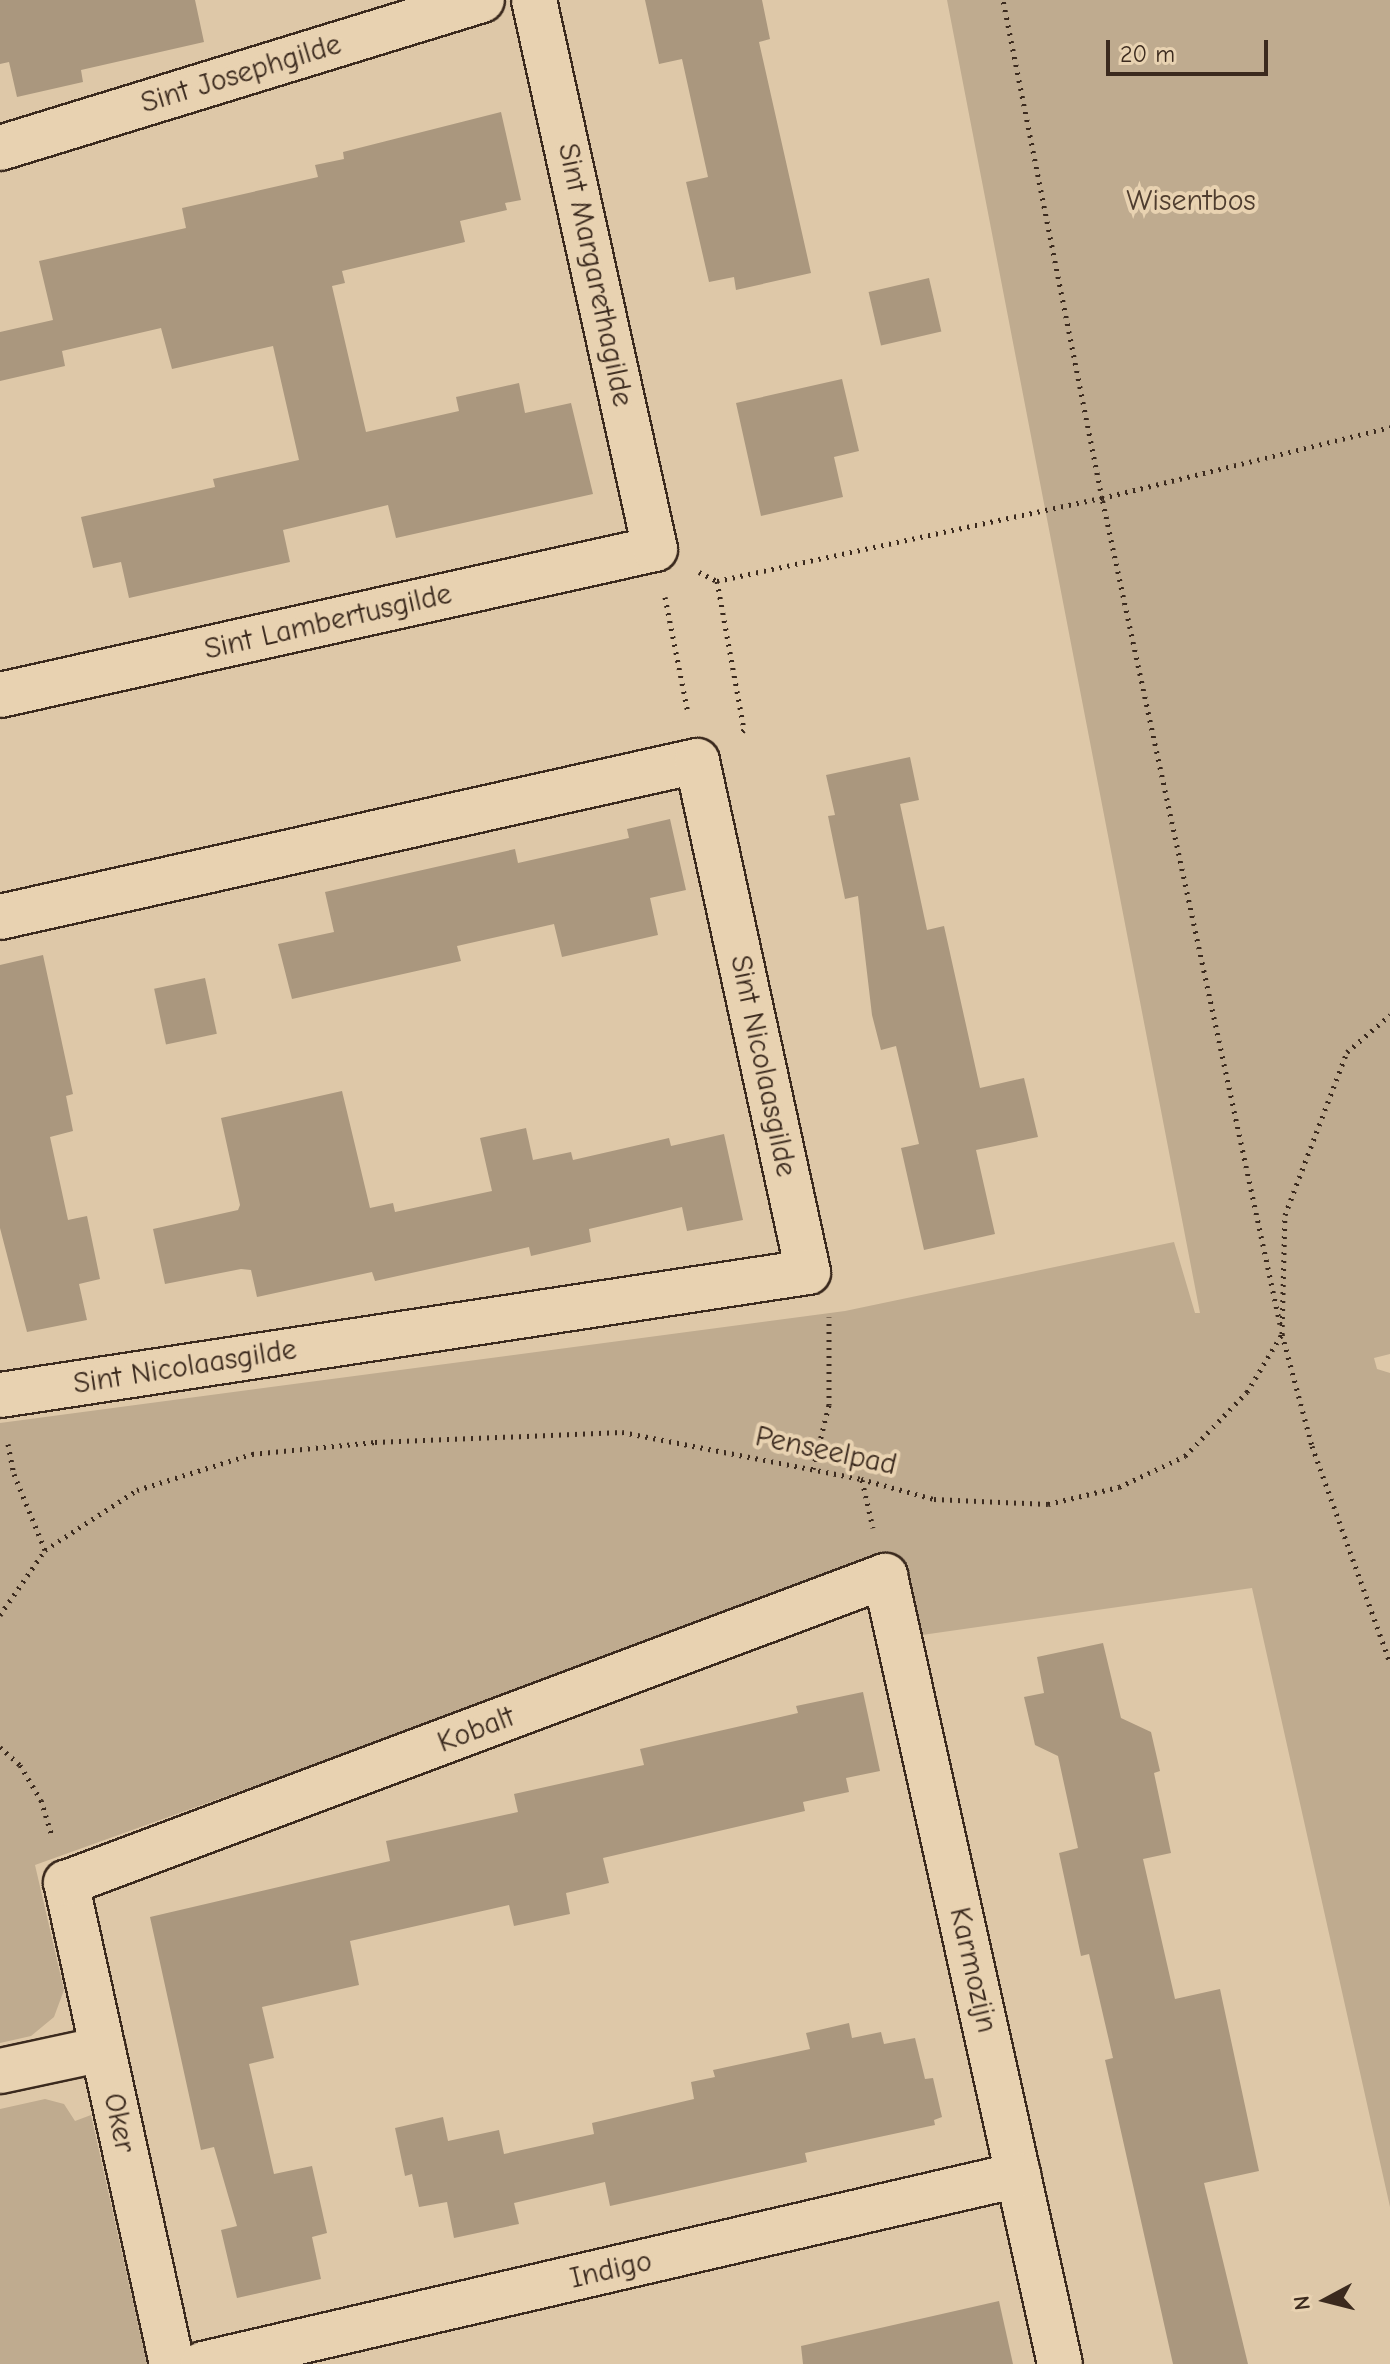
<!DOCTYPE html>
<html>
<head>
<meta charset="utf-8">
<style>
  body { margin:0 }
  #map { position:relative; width:1390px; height:2364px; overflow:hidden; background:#dec8a8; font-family:"Comic Neue",sans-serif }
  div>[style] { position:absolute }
  .green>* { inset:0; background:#bfab8f }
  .building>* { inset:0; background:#aa977e; transform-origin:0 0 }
  .path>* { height:5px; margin-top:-2.5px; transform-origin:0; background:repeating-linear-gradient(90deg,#3b2a1e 0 2px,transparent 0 8px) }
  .roads { filter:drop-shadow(2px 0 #3b2a1e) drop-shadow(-2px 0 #3b2a1e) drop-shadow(0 2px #3b2a1e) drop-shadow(0 -2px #3b2a1e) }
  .street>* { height:44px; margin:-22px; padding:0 22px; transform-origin:22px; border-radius:22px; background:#e8d2b1 }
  span { translate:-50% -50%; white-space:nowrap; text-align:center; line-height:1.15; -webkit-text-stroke:8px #e8d2b1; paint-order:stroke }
  .street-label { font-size:30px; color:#3b2a1e }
  .park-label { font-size:30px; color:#4f3d2f }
  .north { position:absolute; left:1286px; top:2260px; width:80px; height:80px; -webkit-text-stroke:6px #e8d2b1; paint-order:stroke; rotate:263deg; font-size:22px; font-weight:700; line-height:32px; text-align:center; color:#3b2a1e }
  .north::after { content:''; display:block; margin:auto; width:28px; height:36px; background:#3b2a1e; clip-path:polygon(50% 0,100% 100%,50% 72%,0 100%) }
  .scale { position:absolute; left:1106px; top:40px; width:162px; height:36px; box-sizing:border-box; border:4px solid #3b2a1e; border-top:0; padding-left:10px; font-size:24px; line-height:28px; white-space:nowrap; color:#3b2a1e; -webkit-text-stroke:6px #e8d2b1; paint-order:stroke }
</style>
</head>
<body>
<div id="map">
  <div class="green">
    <i style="clip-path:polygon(947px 0,1390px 0,1390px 1354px,1374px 1358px,1377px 1369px,1390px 1373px,1390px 2207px,1252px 1588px,915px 1636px,896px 1555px,35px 1865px,64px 1990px,54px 2017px,31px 2036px,0 2043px,0 1423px,845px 1311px,1174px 1242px,1195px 1313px,1200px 1313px)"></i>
    <i style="clip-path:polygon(45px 2099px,64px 2104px,75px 2121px,91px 2115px,147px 2364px,0 2364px,0 2109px)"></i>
  </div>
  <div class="building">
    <i style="clip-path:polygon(0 0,195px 0,204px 42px,81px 70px,83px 82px,17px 97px,9px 62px,0 64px)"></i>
    <i style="clip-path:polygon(645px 0,762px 0,770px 39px,759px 42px,811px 273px,736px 290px,734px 277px,709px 282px,686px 182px,708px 177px,682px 59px,659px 64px)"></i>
    <i style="clip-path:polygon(501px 112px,521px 200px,505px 203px,507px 210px,460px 221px,465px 242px,342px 271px,345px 283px,332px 286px,366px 432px,459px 411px,456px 397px,519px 383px,525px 413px,571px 403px,593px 494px,396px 538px,388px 505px,283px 530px,290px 562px,129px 598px,121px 562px,93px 568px,81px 517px,215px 487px,213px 479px,299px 460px,273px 346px,172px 369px,161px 328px,62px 351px,65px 366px,0 381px,0 332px,53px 320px,39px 261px,186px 228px,182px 208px,318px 177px,315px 165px,344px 159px,343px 152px)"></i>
    <i style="left:929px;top:278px;width:55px;height:62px;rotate:77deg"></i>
    <i style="clip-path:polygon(842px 379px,859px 451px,834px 457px,843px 497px,761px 516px,736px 403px)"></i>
    <i style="clip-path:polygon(910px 757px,919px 800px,900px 804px,927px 930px,944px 926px,980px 1088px,1024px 1078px,1038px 1137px,976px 1150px,995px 1234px,924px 1250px,901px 1148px,919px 1144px,896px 1046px,881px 1050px,872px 1015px,858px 896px,845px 899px,828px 816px,835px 815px,826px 775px)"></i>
    <i style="clip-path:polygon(670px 819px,686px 890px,650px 898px,658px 935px,562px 957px,554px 924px,457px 946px,461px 961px,292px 999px,278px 944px,334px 932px,325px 892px,515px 849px,518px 863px,629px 838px,627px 829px)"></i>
    <i style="clip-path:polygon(43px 955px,73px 1094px,66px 1096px,73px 1131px,50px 1137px,68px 1220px,87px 1216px,100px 1279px,79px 1284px,87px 1320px,27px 1332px,0 1228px,0 965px)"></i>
    <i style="left:205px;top:978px;width:57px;height:52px;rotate:78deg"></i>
    <i style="clip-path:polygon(342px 1091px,370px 1208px,393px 1203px,395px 1212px,492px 1191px,480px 1138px,526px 1128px,533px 1160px,571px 1152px,573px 1160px,669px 1138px,671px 1146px,724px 1134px,743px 1220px,687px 1231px,682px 1207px,589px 1229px,591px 1242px,531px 1256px,529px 1247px,375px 1281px,372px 1272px,257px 1297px,251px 1270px,241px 1269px,165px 1284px,153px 1229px,238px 1210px,240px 1205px,221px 1118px)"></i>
    <i style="clip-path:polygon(1103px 1643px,1121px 1718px,1151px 1732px,1160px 1771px,1154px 1773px,1171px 1853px,1143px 1859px,1175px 1999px,1220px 1989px,1259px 2171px,1204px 2183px,1248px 2364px,1173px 2364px,1105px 2060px,1113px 2058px,1089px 1954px,1081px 1956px,1059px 1853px,1078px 1848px,1058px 1756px,1035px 1745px,1024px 1697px,1044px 1693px,1037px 1657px)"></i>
    <i style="clip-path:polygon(863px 1692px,880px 1771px,846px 1778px,849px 1792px,803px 1802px,805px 1811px,603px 1858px,609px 1883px,566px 1893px,570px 1914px,514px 1926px,509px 1905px,350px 1941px,359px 1985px,262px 2007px,274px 2058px,249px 2064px,274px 2174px,312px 2166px,327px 2233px,312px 2237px,321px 2279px,237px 2298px,221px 2230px,237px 2226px,214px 2147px,201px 2150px,150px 1917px,390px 1861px,386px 1841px,518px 1812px,514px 1794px,644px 1765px,640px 1749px,798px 1713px,796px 1706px)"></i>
    <i style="clip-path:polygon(849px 2023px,852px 2038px,881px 2032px,884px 2044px,915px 2038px,925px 2079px,933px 2078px,942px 2117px,934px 2120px,935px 2125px,805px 2153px,807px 2162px,610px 2206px,605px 2182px,514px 2203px,519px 2224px,454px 2238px,447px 2202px,419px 2207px,412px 2174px,405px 2176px,395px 2128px,443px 2117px,448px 2141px,499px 2130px,504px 2154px,594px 2134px,592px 2123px,694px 2099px,691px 2082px,715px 2077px,713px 2070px,810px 2049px,806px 2033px)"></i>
    <i style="clip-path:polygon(999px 2301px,1013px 2364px,803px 2364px,801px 2346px)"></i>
  </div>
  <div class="path">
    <i style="left:699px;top:572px;width:20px;rotate:27deg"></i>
    <i style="left:717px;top:581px;width:394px;rotate:-12.2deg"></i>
    <i style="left:1102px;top:498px;width:508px;rotate:-101.24deg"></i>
    <i style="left:717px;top:581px;width:151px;rotate:79.7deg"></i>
    <i style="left:744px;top:730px;width:6px;rotate:141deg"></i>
    <i style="left:665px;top:597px;width:118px;rotate:78.8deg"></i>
    <i style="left:1280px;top:1324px;width:845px;rotate:-102.16deg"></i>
    <i style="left:1102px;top:498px;width:297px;rotate:-13.8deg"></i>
    <i style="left:1282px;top:1334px;width:116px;rotate:75deg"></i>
    <i style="left:1312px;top:1446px;width:231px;rotate:70.2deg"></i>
    <i style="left:8px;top:1444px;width:31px;rotate:79deg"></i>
    <i style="left:14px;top:1474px;width:82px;rotate:67.8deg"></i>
    <i style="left:813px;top:1469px;width:66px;rotate:-76deg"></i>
    <i style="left:829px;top:1405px;width:88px;rotate:-90deg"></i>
    <i style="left:862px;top:1480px;width:49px;rotate:77.1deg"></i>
    <i style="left:0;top:1615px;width:79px;rotate:-55.3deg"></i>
    <i style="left:45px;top:1550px;width:110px;rotate:-33.1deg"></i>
    <i style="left:137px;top:1490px;width:121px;rotate:-17.4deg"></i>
    <i style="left:252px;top:1454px;width:124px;rotate:-5.6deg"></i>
    <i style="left:375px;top:1442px;width:247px;rotate:-2.3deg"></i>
    <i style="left:622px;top:1432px;width:244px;rotate:11.1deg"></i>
    <i style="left:861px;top:1479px;width:76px;rotate:15.3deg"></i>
    <i style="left:934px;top:1499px;width:114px;rotate:2.5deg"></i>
    <i style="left:1048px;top:1504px;width:73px;rotate:-13.5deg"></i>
    <i style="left:1119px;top:1487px;width:73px;rotate:-25.2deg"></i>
    <i style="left:1185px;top:1456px;width:89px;rotate:-45.9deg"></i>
    <i style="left:1247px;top:1392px;width:68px;rotate:-58.9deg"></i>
    <i style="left:1282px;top:1334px;width:119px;rotate:-88.6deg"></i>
    <i style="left:1285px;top:1215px;width:174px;rotate:-69.2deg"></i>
    <i style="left:1347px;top:1052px;width:57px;rotate:-40.7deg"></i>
    <i style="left:0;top:1747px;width:27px;rotate:42deg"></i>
    <i style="left:20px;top:1765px;width:41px;rotate:59deg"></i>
    <i style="left:41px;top:1800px;width:38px;rotate:73deg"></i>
  </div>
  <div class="roads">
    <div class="street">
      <i style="left:0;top:148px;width:504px;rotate:-17.07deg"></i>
      <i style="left:0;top:695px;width:671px;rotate:-12.57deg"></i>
      <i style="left:655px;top:549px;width:562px;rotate:-102.43deg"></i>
      <i style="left:0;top:917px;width:714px;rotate:-12.62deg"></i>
      <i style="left:697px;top:761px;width:523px;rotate:77.74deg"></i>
      <i style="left:808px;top:1272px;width:817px;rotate:171.34deg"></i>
      <i style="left:0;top:2071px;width:105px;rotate:-12.1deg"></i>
      <i style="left:172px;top:2364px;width:493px;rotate:-102.4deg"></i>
      <i style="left:66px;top:1883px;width:875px;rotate:-20.55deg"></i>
      <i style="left:885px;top:1576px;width:807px;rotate:77.48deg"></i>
      <i style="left:203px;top:2364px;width:837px;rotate:-13.06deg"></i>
    </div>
  </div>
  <div class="street-label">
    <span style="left:241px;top:74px;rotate:-17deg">Sint Josephgilde</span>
    <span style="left:595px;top:275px;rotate:78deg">Sint Margarethagilde</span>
    <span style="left:328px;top:622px;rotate:-13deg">Sint Lambertusgilde</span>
    <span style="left:763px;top:1066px;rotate:78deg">Sint Nicolaasgilde</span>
    <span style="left:185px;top:1367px;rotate:-9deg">Sint Nicolaasgilde</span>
    <span style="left:826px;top:1451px;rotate:12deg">Penseelpad</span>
    <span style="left:476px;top:1730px;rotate:-21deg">Kobalt</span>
    <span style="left:973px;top:1970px;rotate:77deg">Karmozijn</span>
    <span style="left:119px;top:2123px;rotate:78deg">Oker</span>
    <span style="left:611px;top:2270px;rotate:-13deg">Indigo</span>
  </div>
  <div class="park-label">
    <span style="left:1191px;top:201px">Wisentbos</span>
  </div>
  <div class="north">N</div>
  <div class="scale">20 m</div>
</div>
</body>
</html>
